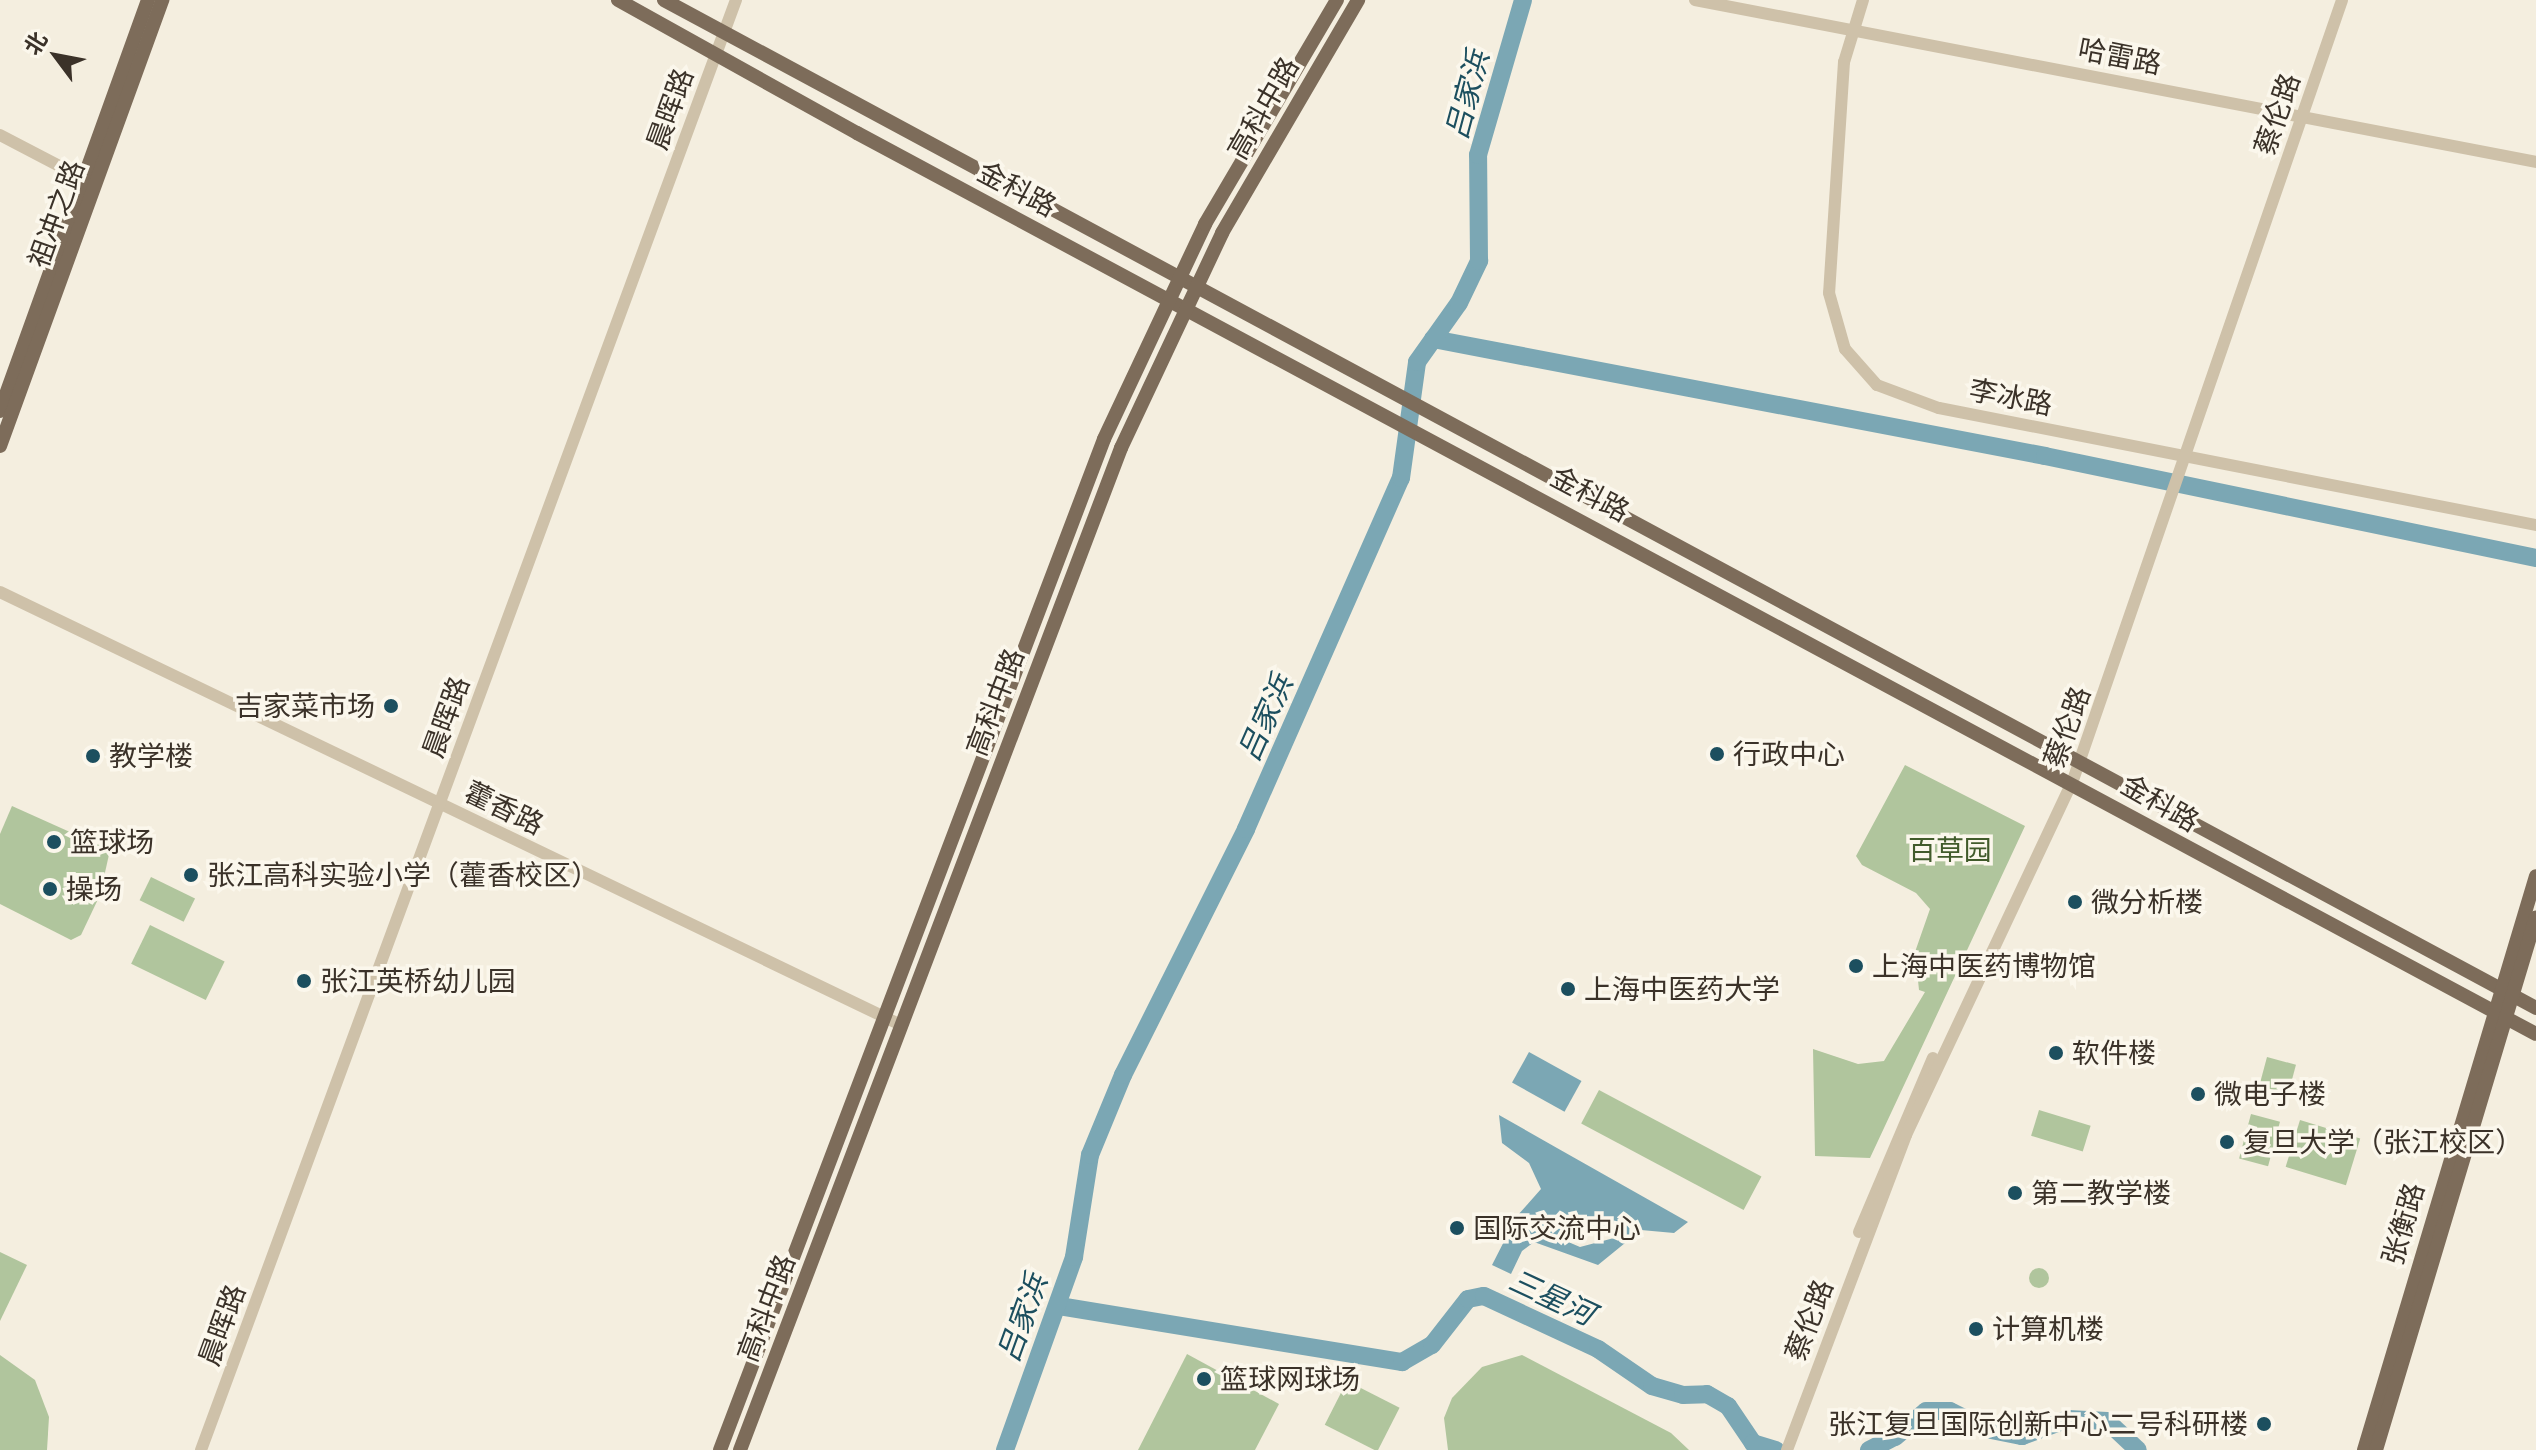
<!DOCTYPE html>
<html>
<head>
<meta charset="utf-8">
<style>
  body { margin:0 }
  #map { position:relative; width:2536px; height:1450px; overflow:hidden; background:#f4eedf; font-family:"Asap Condensed","Noto Sans SC",sans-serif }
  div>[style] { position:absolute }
  .green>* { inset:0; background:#b0c59d; transform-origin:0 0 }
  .round { border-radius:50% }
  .water>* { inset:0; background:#7ba7b4; transform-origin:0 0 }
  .river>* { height:18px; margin:-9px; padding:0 9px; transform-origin:9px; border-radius:9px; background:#7ba7b4 }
  .minor>* { height:12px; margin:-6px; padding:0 6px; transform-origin:6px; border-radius:6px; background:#cec1a9 }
  .major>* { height:14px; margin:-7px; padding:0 7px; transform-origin:7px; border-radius:7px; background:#7d6c5a }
  .dots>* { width:22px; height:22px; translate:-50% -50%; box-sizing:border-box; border:4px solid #fbf7ec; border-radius:50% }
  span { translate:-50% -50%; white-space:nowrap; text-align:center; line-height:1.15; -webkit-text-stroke:7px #fbf7ec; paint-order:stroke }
  .street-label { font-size:28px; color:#3b3229 }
  .poi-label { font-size:28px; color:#3b3229 }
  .right { translate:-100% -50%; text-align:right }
  .left { translate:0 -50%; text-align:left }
  .park-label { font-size:28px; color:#415b2b }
  .water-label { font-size:30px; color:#1c4f5f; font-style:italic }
  .north { position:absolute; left:16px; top:16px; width:80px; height:80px; -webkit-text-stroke:6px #fbf7ec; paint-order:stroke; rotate:302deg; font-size:22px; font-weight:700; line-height:32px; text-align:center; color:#3b3229 }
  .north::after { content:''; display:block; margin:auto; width:28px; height:36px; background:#3b3229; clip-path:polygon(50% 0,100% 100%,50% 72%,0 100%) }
</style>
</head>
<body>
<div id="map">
  <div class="green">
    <i style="clip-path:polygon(1905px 765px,2025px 826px,1870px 1158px,1815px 1156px,1813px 1049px,1858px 1064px,1884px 1061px,1925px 992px,1919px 990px,1915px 952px,1930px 909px,1916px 893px,1862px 865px,1856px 856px)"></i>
    <i style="clip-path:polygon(12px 806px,110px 850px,100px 895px,81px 935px,71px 940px,0 904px,0 834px)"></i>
    <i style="left:151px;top:877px;width:49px;height:26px;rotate:26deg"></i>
    <i style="left:150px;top:925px;width:83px;height:43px;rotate:26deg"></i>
    <i style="left:2267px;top:1057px;width:30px;height:30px;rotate:15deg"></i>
    <i style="left:1599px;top:1090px;width:184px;height:38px;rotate:28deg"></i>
    <i style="left:2039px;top:1110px;width:54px;height:27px;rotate:17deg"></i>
    <i style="left:2251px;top:1114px;width:30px;height:46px;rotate:15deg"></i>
    <i style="left:2300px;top:1120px;width:63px;height:49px;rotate:17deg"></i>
    <i style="clip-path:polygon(0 1252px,27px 1265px,0 1321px)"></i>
    <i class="round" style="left:2029px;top:1268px;width:20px;height:20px"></i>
    <i style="clip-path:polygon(1187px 1354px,1279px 1404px,1255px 1450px,1138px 1450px)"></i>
    <i style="clip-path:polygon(0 1355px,35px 1380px,49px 1417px,47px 1450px,0 1450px)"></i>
    <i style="clip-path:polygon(1522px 1355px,1671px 1433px,1689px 1450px,1448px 1450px,1444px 1418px,1452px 1398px,1482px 1367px)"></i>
    <i style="left:1347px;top:1381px;width:59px;height:49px;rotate:27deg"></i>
  </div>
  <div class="water">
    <i style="left:1529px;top:1052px;width:60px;height:35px;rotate:29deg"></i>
    <i style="clip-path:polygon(evenodd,1499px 1115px,1557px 1148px,1688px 1222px,1674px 1233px,1641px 1230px,1598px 1265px,1534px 1242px,1522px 1251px,1511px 1274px,1492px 1265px,1517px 1216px,1541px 1189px,1529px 1163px,1502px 1143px,1499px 1115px,1570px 1223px,1606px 1227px,1614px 1238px,1580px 1247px,1566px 1241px,1563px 1229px,1570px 1223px)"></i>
  </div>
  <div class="river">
    <i style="left:1433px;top:339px;width:623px;rotate:10.82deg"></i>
    <i style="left:2045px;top:456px;width:501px;rotate:11.74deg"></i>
    <i style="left:1059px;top:1306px;width:348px;rotate:9.3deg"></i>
    <i style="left:1402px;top:1362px;width:34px;rotate:-30deg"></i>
    <i style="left:1432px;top:1345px;width:58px;rotate:-52deg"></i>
    <i style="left:1468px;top:1299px;width:16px;rotate:-11deg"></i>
    <i style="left:1484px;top:1296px;width:126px;rotate:24.9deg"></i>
    <i style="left:1598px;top:1349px;width:65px;rotate:34.4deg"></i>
    <i style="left:1652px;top:1386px;width:32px;rotate:16deg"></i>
    <i style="left:1683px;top:1395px;width:24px;rotate:-2deg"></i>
    <i style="left:1707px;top:1394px;width:24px;rotate:30deg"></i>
    <i style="left:1728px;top:1406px;width:45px;rotate:56deg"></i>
    <i style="left:1753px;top:1443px;width:24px;rotate:17deg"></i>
    <i style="left:1005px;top:1450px;width:205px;rotate:-70.3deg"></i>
    <i style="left:1074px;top:1257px;width:103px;rotate:-81.1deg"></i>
    <i style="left:1090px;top:1155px;width:87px;rotate:-67.6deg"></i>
    <i style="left:1123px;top:1075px;width:275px;rotate:-63.4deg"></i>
    <i style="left:1246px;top:829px;width:384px;rotate:-66.2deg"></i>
    <i style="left:1401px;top:478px;width:117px;rotate:-82.1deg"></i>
    <i style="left:1417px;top:362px;width:72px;rotate:-54.6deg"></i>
    <i style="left:1459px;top:303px;width:47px;rotate:-64.5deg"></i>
    <i style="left:1479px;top:261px;width:106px;rotate:-90.5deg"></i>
    <i style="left:1478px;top:155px;width:161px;rotate:-73.8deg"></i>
    <i style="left:1869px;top:1450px;width:29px;rotate:-27deg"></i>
    <i style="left:1895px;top:1437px;width:40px;rotate:-40deg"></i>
    <i style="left:1926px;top:1411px;width:24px"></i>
    <i style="left:1950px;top:1411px;width:40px;rotate:26.6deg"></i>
    <i style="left:1986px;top:1429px;width:37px;rotate:11deg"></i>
    <i style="left:2022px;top:1436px;width:49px;rotate:-20.3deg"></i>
    <i style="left:2068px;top:1419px;width:39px;rotate:3deg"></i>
    <i style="left:2107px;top:1421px;width:42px;rotate:43.1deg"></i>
  </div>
  <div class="minor">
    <i style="left:1695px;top:0;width:856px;rotate:10.9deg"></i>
    <i style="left:1863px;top:0;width:65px;rotate:107deg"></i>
    <i style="left:1844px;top:62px;width:231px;rotate:93.7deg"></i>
    <i style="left:1829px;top:293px;width:58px;rotate:74.1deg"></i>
    <i style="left:1845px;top:349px;width:48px;rotate:48.4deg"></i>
    <i style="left:1877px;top:385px;width:66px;rotate:20.4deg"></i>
    <i style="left:1939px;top:408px;width:608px;rotate:11.09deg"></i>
    <i style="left:0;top:135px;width:104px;rotate:27.6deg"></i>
    <i style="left:0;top:592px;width:1000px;rotate:25.67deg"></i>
    <i style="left:1859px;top:1232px;width:189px;rotate:-67deg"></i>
    <i style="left:201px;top:1450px;width:1546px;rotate:-69.75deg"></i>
    <i style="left:1787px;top:1450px;width:337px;rotate:-69.3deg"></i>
    <i style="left:1906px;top:1135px;width:389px;rotate:-64.8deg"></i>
    <i style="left:2072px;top:783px;width:828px;rotate:-70.97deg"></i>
  </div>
  <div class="major">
    <i style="left:618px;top:0;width:274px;rotate:29.1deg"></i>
    <i style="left:857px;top:133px;width:1905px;rotate:28.22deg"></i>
    <i style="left:664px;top:0;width:2126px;rotate:28.3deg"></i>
    <i style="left:0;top:411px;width:437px;rotate:-70.2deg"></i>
    <i style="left:0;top:446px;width:475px;rotate:-70deg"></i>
    <i style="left:720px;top:1450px;width:1081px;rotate:-69.2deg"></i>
    <i style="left:1104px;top:439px;width:238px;rotate:-64.8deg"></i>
    <i style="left:1205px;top:224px;width:260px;rotate:-59.5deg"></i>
    <i style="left:740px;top:1450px;width:1072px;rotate:-69.18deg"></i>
    <i style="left:1121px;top:448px;width:238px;rotate:-64.8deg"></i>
    <i style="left:1222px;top:233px;width:270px;rotate:-59.7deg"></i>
    <i style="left:2364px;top:1450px;width:599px;rotate:-73.32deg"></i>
    <i style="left:2376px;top:1450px;width:556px;rotate:-73.29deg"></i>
  </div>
  <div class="dots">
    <i style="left:391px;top:706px;background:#1c4f5f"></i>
    <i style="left:1717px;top:754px;background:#1c4f5f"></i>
    <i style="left:93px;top:756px;background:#1c4f5f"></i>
    <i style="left:54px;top:842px;background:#1c4f5f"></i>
    <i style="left:191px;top:875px;background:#1c4f5f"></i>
    <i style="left:50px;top:889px;background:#1c4f5f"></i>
    <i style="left:2075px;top:902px;background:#1c4f5f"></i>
    <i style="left:1856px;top:966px;background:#1c4f5f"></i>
    <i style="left:304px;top:981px;background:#1c4f5f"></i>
    <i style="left:1568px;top:989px;background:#1c4f5f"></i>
    <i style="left:2056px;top:1053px;background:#1c4f5f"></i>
    <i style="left:2198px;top:1094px;background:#1c4f5f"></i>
    <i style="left:2227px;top:1142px;background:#1c4f5f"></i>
    <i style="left:2015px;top:1193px;background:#1c4f5f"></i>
    <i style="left:1457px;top:1228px;background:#1c4f5f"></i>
    <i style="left:1976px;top:1329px;background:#1c4f5f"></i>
    <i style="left:1204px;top:1379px;background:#1c4f5f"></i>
    <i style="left:2264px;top:1424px;background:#1c4f5f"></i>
  </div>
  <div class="street-label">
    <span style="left:2120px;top:56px;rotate:11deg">哈雷路</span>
    <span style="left:1263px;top:108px;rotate:-60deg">高科中路</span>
    <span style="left:670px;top:109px;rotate:-70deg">晨晖路</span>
    <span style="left:2277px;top:114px;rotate:-71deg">蔡伦路</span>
    <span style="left:1017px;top:189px;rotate:28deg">金科路</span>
    <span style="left:56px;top:214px;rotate:-70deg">祖冲之路</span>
    <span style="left:2011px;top:397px;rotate:11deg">李冰路</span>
    <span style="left:1590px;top:494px;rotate:28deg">金科路</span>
    <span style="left:995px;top:702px;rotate:-69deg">高科中路</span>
    <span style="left:446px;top:717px;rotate:-70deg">晨晖路</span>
    <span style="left:2067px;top:727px;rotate:-70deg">蔡伦路</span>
    <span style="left:2160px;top:803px;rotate:30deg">金科路</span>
    <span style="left:504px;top:808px;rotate:26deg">藿香路</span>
    <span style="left:2403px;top:1224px;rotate:-74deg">张衡路</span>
    <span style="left:766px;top:1308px;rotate:-69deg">高科中路</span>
    <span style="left:1809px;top:1320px;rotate:-69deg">蔡伦路</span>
    <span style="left:222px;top:1325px;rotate:-70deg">晨晖路</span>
  </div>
  <div class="poi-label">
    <span class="right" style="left:375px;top:706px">吉家菜市场</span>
    <span class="left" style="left:1733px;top:754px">行政中心</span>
    <span class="left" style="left:109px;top:756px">教学楼</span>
    <span class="left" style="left:70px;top:842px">篮球场</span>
    <span class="left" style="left:207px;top:875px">张江高科实验小学（藿香校区）</span>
    <span class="left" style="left:66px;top:889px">操场</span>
    <span class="left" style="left:2091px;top:902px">微分析楼</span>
    <span class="left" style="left:1872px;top:966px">上海中医药博物馆</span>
    <span class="left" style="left:320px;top:981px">张江英桥幼儿园</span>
    <span class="left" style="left:1584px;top:989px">上海中医药大学</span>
    <span class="left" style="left:2072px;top:1053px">软件楼</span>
    <span class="left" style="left:2214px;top:1094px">微电子楼</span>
    <span class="left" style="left:2243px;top:1142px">复旦大学（张江校区）</span>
    <span class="left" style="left:2031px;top:1193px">第二教学楼</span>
    <span class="left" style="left:1473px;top:1228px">国际交流中心</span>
    <span class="left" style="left:1992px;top:1329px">计算机楼</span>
    <span class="left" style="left:1220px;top:1379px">篮球网球场</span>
    <span class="right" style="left:2248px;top:1424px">张江复旦国际创新中心二号科研楼</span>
  </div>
  <div class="park-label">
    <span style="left:1950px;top:850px">百草园</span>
  </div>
  <div class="water-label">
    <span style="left:1467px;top:95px;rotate:-75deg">吕家浜</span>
    <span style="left:1265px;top:718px;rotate:-66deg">吕家浜</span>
    <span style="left:1552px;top:1297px;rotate:25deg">三星河</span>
    <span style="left:1022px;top:1318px;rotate:-70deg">吕家浜</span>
  </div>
  <div class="north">北</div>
</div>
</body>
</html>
